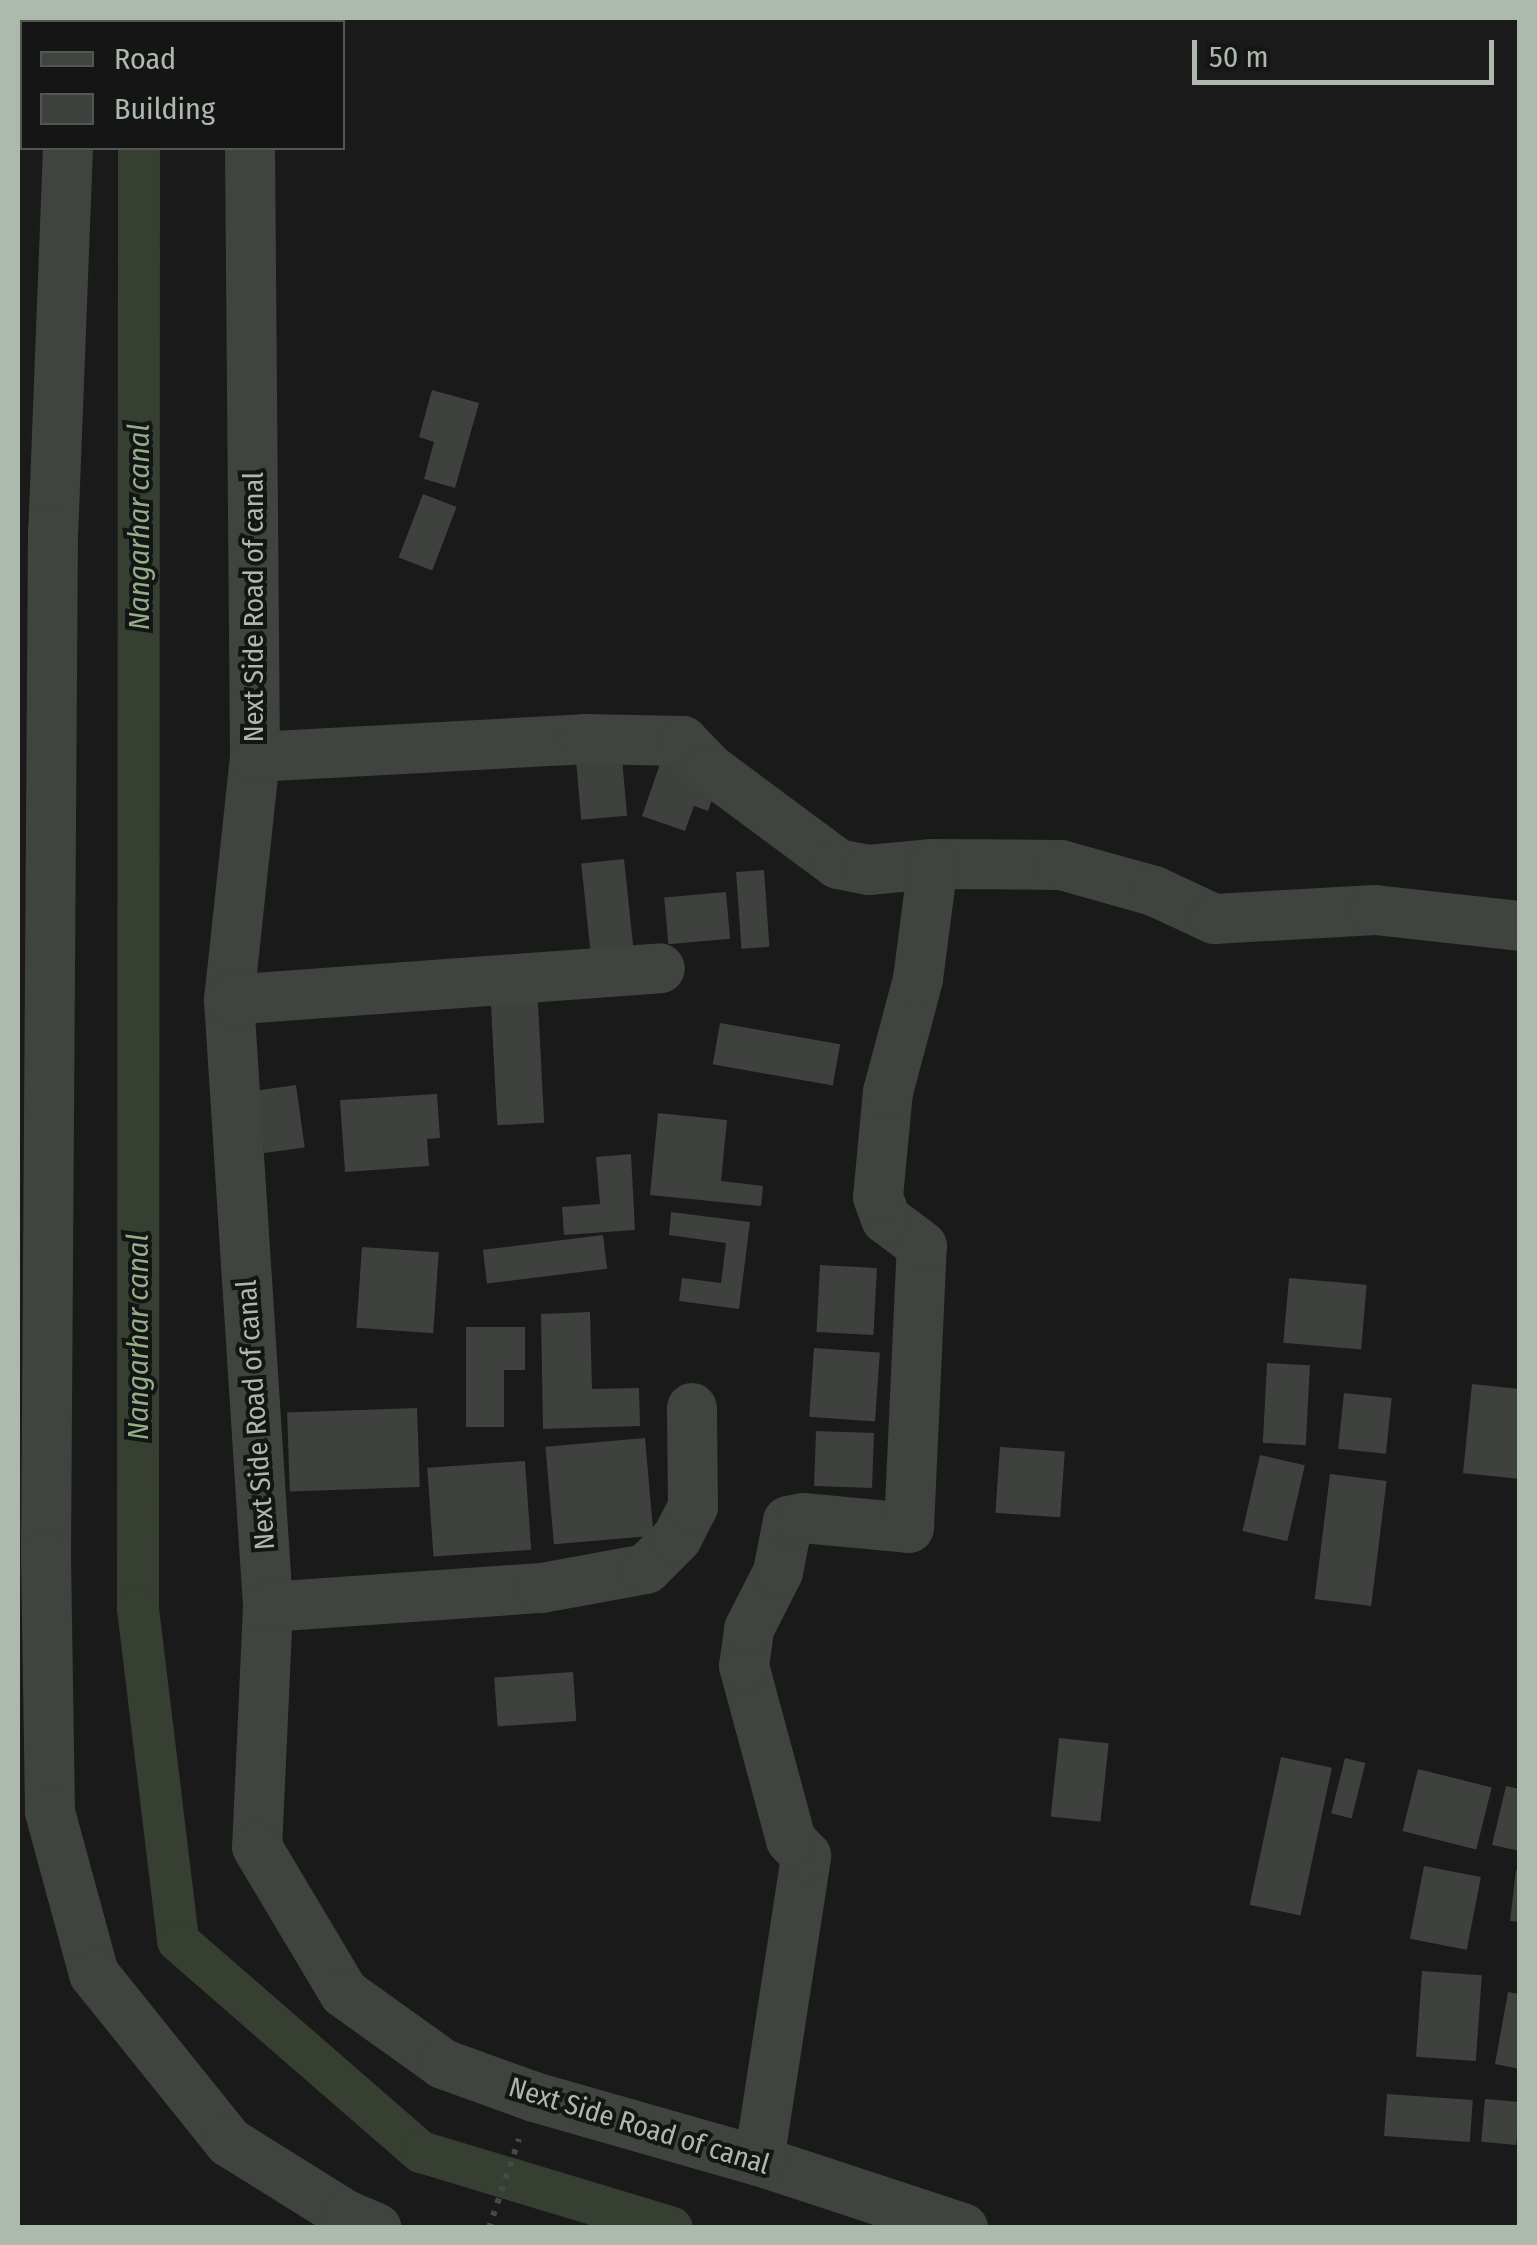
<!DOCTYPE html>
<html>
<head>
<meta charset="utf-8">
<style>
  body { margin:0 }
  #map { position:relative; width:1537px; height:2245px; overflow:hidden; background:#191a19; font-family:"Fira Sans Condensed",sans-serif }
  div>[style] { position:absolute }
  .canal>* { height:42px; margin:-21px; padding:0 21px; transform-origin:21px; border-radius:21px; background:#363f32 }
  .building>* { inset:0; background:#3e413e; transform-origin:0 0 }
  .path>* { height:6px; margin-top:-3px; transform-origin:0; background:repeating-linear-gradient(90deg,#444b44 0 5px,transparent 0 13px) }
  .minor>* { height:50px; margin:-25px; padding:0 25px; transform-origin:25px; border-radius:25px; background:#3f443f }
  span { translate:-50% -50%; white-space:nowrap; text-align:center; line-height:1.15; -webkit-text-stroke:8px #141514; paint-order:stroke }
  .street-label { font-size:28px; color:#adb9ac }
  .water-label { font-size:30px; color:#93af87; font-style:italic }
  .frame { position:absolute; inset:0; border:20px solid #adb9ac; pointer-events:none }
  .legend { position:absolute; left:20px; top:20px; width:325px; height:130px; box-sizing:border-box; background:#141514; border:2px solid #515751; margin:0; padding:12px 18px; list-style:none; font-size:30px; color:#adb9ac }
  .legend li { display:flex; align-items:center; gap:20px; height:50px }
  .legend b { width:50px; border:2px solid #515751 }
  .scale { position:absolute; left:1192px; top:40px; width:302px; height:45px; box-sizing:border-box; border:5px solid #adb9ac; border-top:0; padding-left:12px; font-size:30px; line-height:35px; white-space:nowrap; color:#adb9ac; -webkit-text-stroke:8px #141514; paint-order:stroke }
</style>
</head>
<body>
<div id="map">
  <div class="canal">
    <i style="left:136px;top:18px;width:4px;rotate:90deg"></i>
    <i style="left:139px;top:148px;width:1461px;rotate:90.04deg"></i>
    <i style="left:138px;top:1609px;width:334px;rotate:83.1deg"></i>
    <i style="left:178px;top:1941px;width:322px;rotate:41deg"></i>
    <i style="left:421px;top:2152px;width:262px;rotate:16.8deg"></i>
  </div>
  <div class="building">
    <i style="clip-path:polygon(432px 390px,479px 403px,455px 488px,424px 479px,434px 442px,419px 437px)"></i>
    <i style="left:423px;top:494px;width:36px;height:68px;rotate:21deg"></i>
    <i style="left:622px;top:758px;width:58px;height:46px;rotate:85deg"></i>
    <i style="clip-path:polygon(661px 761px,719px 781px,708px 811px,694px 806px,685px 831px,642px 816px)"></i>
    <i style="left:624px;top:859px;width:101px;height:43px;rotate:84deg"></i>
    <i style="left:764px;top:870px;width:77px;height:28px;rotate:86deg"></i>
    <i style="left:726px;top:892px;width:47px;height:62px;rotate:85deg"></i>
    <i style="left:537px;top:985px;width:138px;height:47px;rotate:87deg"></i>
    <i style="left:720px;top:1023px;width:122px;height:42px;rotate:10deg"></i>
    <i style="left:296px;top:1085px;width:63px;height:41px;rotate:82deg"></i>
    <i style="clip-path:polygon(437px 1094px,440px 1138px,427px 1139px,429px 1166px,345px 1172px,340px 1100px)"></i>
    <i style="clip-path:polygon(658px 1113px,727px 1120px,721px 1181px,763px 1186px,761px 1206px,650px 1195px)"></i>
    <i style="clip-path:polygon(631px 1154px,635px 1230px,564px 1235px,562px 1207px,600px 1204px,596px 1157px)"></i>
    <i style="clip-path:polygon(671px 1212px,750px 1222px,739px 1309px,679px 1301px,682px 1278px,721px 1283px,726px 1243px,669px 1235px)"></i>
    <i style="left:603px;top:1235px;width:34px;height:121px;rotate:83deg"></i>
    <i style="left:362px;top:1247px;width:77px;height:81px;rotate:4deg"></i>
    <i style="left:820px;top:1265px;width:57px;height:67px;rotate:3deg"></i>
    <i style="left:1289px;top:1278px;width:78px;height:65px;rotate:5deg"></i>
    <i style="clip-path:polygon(590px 1312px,592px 1389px,639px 1388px,640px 1426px,543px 1429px,541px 1314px)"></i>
    <i style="clip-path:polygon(466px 1327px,525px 1327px,525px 1370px,504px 1370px,504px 1427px,466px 1427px)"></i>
    <i style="left:814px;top:1348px;width:66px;height:69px;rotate:4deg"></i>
    <i style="left:1267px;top:1363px;width:43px;height:80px;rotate:3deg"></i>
    <i style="clip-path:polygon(1472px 1384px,1520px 1389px,1520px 1479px,1463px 1473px)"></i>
    <i style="left:1344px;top:1393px;width:48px;height:56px;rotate:6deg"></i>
    <i style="left:417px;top:1408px;width:79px;height:130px;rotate:88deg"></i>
    <i style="left:816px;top:1431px;width:58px;height:55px;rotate:2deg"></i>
    <i style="left:645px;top:1438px;width:98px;height:100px;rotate:85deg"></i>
    <i style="left:1000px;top:1447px;width:65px;height:66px;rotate:4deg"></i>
    <i style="left:1260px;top:1455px;width:46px;height:78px;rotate:13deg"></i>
    <i style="left:525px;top:1461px;width:89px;height:98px;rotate:86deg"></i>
    <i style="left:1330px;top:1474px;width:57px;height:126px;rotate:7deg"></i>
    <i style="left:573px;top:1672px;width:49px;height:79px;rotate:86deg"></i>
    <i style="left:1059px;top:1738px;width:50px;height:79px;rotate:6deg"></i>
    <i style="left:1281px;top:1757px;width:52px;height:151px;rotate:12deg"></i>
    <i style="left:1345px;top:1758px;width:21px;height:57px;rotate:14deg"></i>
    <i style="left:1418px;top:1769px;width:76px;height:64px;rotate:14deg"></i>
    <i style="clip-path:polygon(1506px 1786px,1520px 1789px,1520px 1851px,1492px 1845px)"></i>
    <i style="left:1424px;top:1866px;width:58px;height:74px;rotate:11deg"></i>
    <i style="clip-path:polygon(1516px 1870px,1520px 1870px,1520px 1922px,1510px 1921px)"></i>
    <i style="left:1422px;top:1971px;width:60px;height:86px;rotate:4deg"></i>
    <i style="clip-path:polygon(1508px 1992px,1520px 1994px,1520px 2069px,1495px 2064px)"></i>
    <i style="left:1387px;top:2094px;width:86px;height:42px;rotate:4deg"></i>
    <i style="left:1485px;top:2099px;width:35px;height:43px;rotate:5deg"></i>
  </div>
  <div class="path">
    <i style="left:489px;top:2228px;width:94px;rotate:-71.4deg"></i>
  </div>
  <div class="minor">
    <i style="left:70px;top:18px;width:4px;rotate:90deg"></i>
    <i style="left:249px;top:18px;width:4px;rotate:90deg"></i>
    <i style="left:68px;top:148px;width:382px;rotate:92.2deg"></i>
    <i style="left:53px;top:530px;width:1026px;rotate:90.39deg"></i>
    <i style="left:46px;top:1556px;width:256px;rotate:89.1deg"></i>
    <i style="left:50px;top:1812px;width:168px;rotate:74.8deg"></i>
    <i style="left:94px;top:1974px;width:216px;rotate:51.2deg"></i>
    <i style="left:229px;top:2142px;width:138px;rotate:32deg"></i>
    <i style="left:346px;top:2215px;width:33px;rotate:23deg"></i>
    <i style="left:250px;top:148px;width:609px;rotate:89.53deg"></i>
    <i style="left:255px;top:757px;width:244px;rotate:96.1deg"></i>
    <i style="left:229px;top:1000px;width:608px;rotate:86.32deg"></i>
    <i style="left:268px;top:1607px;width:240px;rotate:92.6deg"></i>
    <i style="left:257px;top:1847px;width:170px;rotate:59.2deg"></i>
    <i style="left:344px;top:1993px;width:122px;rotate:35.6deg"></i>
    <i style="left:443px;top:2064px;width:97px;rotate:19.9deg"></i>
    <i style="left:534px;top:2097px;width:234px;rotate:15.9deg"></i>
    <i style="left:759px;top:2161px;width:215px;rotate:18.2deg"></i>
    <i style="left:255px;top:757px;width:329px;rotate:-3.1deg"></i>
    <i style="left:584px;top:739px;width:99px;rotate:1.2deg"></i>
    <i style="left:683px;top:741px;width:39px;rotate:46deg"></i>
    <i style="left:710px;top:769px;width:159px;rotate:36.6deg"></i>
    <i style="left:838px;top:864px;width:32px;rotate:11deg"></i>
    <i style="left:869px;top:870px;width:64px;rotate:-5.4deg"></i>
    <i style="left:933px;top:864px;width:128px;rotate:0.4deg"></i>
    <i style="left:1061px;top:865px;width:97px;rotate:15.6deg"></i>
    <i style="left:1154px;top:891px;width:66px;rotate:25deg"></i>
    <i style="left:1214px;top:919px;width:161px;rotate:-3.2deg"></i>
    <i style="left:1375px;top:910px;width:146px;rotate:6.3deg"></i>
    <i style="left:229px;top:1000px;width:432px;rotate:-4.2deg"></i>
    <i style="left:268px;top:1607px;width:275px;rotate:-4deg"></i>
    <i style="left:542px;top:1588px;width:106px;rotate:-10.4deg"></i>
    <i style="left:646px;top:1569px;width:44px;rotate:-45deg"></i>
    <i style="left:677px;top:1538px;width:35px;rotate:-63deg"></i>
    <i style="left:693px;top:1507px;width:99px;rotate:-90.6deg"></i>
    <i style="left:759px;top:2161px;width:309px;rotate:-81.2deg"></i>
    <i style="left:806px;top:1856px;width:22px;rotate:-133deg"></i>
    <i style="left:791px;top:1840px;width:180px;rotate:-105.1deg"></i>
    <i style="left:744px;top:1666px;width:37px;rotate:-82deg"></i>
    <i style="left:749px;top:1629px;width:64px;rotate:-63deg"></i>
    <i style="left:778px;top:1572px;width:52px;rotate:-78.9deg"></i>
    <i style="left:788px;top:1521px;width:15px;rotate:-11deg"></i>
    <i style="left:803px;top:1518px;width:106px;rotate:5.4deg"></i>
    <i style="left:909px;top:1528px;width:282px;rotate:-87.4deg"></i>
    <i style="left:922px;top:1246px;width:45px;rotate:-143.1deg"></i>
    <i style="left:886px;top:1219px;width:23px;rotate:-110deg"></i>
    <i style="left:878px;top:1197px;width:105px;rotate:-84.6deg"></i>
    <i style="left:888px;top:1092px;width:117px;rotate:-75.1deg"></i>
    <i style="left:918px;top:979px;width:116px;rotate:-82.6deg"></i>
  </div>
  <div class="street-label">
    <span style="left:254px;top:607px;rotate:-90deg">Next Side Road of canal</span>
    <span style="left:256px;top:1415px;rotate:-94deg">Next Side Road of canal</span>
    <span style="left:639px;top:2126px;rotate:17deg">Next Side Road of canal</span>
  </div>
  <div class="water-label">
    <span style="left:139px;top:527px;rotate:-90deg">Nangarhar canal</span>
    <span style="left:138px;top:1337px;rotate:-90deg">Nangarhar canal</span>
  </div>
  <div class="frame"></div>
  <ul class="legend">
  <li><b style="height:12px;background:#3f443f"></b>Road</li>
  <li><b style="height:28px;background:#3e413e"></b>Building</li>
  </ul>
  <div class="scale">50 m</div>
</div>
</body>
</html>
